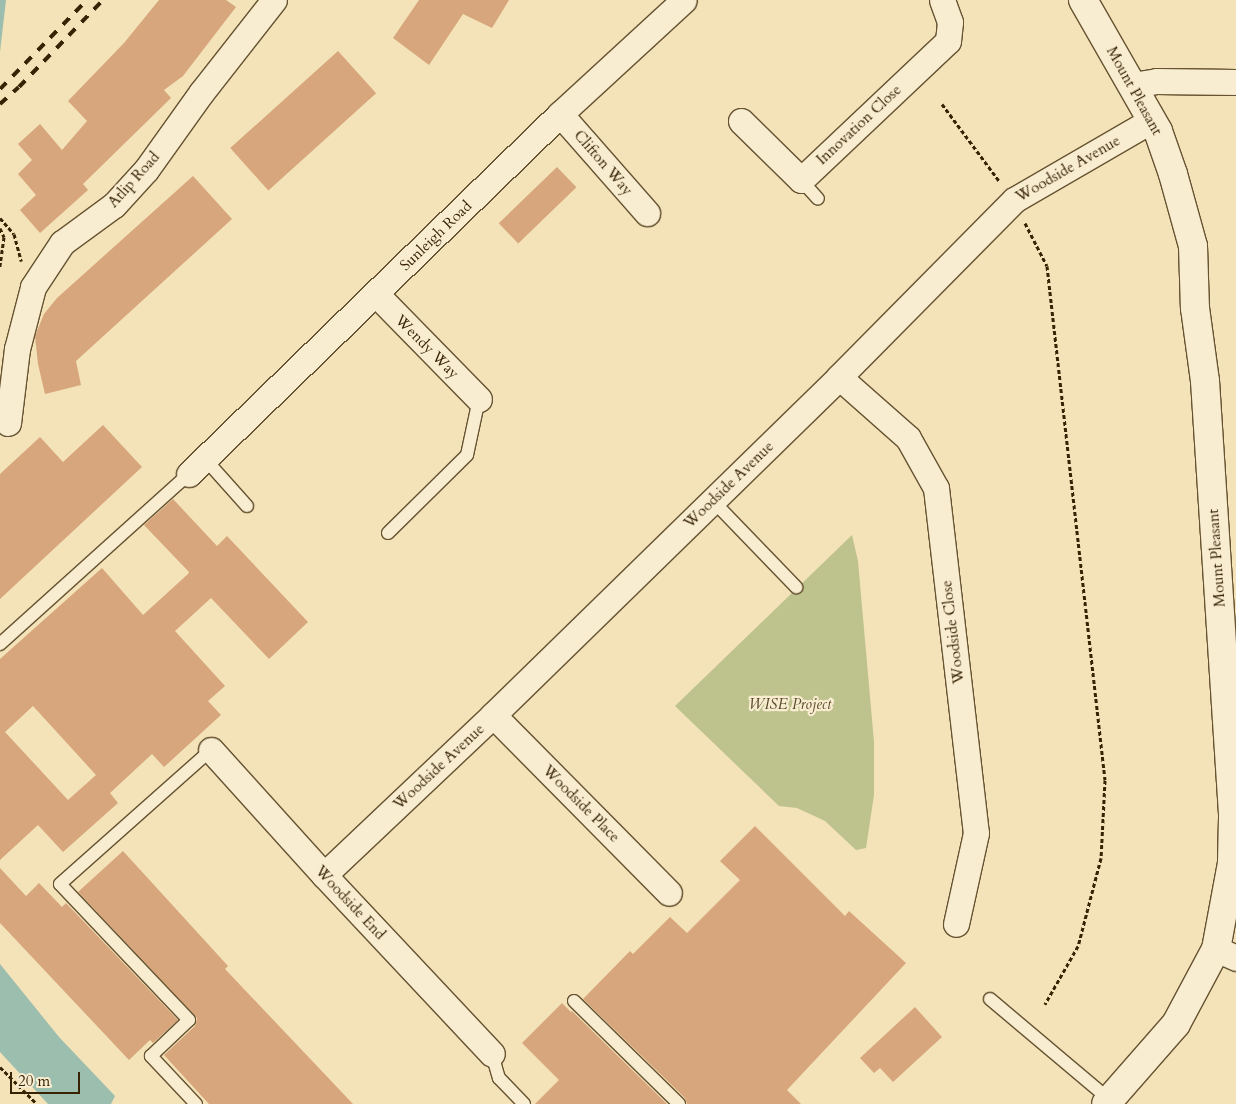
<!DOCTYPE html>
<html>
<head>
<meta charset="utf-8">
<style>
  body { margin:0 }
  #map { position:relative; width:1236px; height:1104px; overflow:hidden; background:#f4e2b8; font-family:Cardo,serif }
  div>[style] { position:absolute }
  .green>* { inset:0; background:#bec38d }
  .water>* { inset:0; background:#9cbeae }
  .building>* { inset:0; background:#d7a67c; transform-origin:0 0 }
  .path>* { height:3px; margin-top:-1.5px; transform-origin:0; background:repeating-linear-gradient(90deg,#372304 0 4px,transparent 0 6.5px) }
  .roads { filter:drop-shadow(1px 0 #665331) drop-shadow(-1px 0 #665331) drop-shadow(0 1px #665331) drop-shadow(0 -1px #665331) }
  .service>* { height:12px; margin:-6px; padding:0 6px; transform-origin:6px; border-radius:6px; background:#f8ecd1 }
  .minor>* { height:25px; margin:-12.5px; padding:0 12.5px; transform-origin:12.5px; border-radius:12.5px; background:#f8ecd1 }
  .tertiary>* { height:28px; margin:-14px; padding:0 14px; transform-origin:14px; border-radius:14px; background:#f8ecd1 }
  .rail>* { height:4px; margin-top:-2px; transform-origin:0; background:repeating-linear-gradient(90deg,#372304 0 9px,transparent 0 18px) }
  span { translate:-50% -50%; white-space:nowrap; text-align:center; line-height:1.15; -webkit-text-stroke:4.5px #f8ecd1; paint-order:stroke }
  .street-label { font-size:15px; color:#372304 }
  .park-label { font-size:15px; color:#594b26; font-style:italic }
  .scale { position:absolute; left:10px; top:1072px; width:70px; height:22px; box-sizing:border-box; border:2px solid #372304; border-top:0; padding-left:6px; font-size:15px; line-height:18px; white-space:nowrap; color:#372304; -webkit-text-stroke:4px #f8ecd1; paint-order:stroke }
</style>
</head>
<body>
<div id="map">
  <div class="green">
    <i style="clip-path:polygon(852px 535px,858px 561px,874px 742px,874px 795px,866px 848px,856px 850px,825px 821px,797px 808px,779px 806px,675px 706px)"></i>
  </div>
  <div class="water">
    <i style="clip-path:polygon(0 0,6px 0,0 52px)"></i>
    <i style="clip-path:polygon(0 964px,59px 1037px,115px 1096px,111px 1104px,48px 1104px,0 1052px)"></i>
  </div>
  <div class="building">
    <i style="clip-path:polygon(159px 0,226px 0,236px 7px,183px 76px,164px 90px,171px 98px,83px 184px,88px 190px,40px 233px,20px 210px,36px 195px,18px 174px,32px 160px,18px 144px,40px 124px,62px 150px,87px 121px,68px 101px,124px 43px)"></i>
    <i style="clip-path:polygon(419px 0,509px 0,492px 28px,463px 14px,429px 65px,393px 38px)"></i>
    <i style="left:338px;top:51px;width:57px;height:145px;rotate:48deg"></i>
    <i style="left:557px;top:167px;width:28px;height:81px;rotate:46deg"></i>
    <i style="clip-path:polygon(193px 176px,232px 219px,76px 361px,81px 385px,45px 394px,38px 364px,35px 336px,44px 314px,57px 298px)"></i>
    <i style="clip-path:polygon(103px 425px,142px 467px,0 599px,0 474px,40px 437px,63px 462px)"></i>
    <i style="clip-path:polygon(evenodd,173px 499px,217px 546px,227px 536px,308px 622px,269px 659px,211px 598px,175px 631px,225px 686px,208px 701px,221px 715px,164px 767px,152px 754px,110px 793px,118px 803px,63px 852px,38px 825px,0 860px,0 659px,102px 568px,143px 615px,188px 574px,189px 572px,144px 525px,173px 499px,33px 706px,96px 775px,68px 800px,5px 732px,33px 706px)"></i>
    <i style="clip-path:polygon(755px 826px,845px 916px,849px 911px,906px 963px,787px 1090px,801px 1104px,687px 1104px,685px 1098px,583px 999px,630px 951px,633px 954px,670px 917px,687px 933px,740px 880px,720px 861px)"></i>
    <i style="clip-path:polygon(123px 851px,228px 966px,225px 969px,353px 1104px,209px 1104px,164px 1055px,195px 1026px,197px 1018px,78px 892px)"></i>
    <i style="clip-path:polygon(0 868px,26px 896px,39px 883px,62px 907px,66px 903px,178px 1020px,153px 1043px,150px 1040px,129px 1060px,0 923px)"></i>
    <i style="clip-path:polygon(562px 1003px,571px 1012px,572px 1011px,667px 1104px,535px 1104px,559px 1080px,522px 1043px)"></i>
    <i style="clip-path:polygon(915px 1007px,942px 1037px,893px 1082px,880px 1068px,874px 1073px,860px 1058px)"></i>
  </div>
  <div class="path">
    <i style="left:942px;top:104px;width:97px;rotate:53.4deg"></i>
    <i style="left:0;top:218px;width:21px;rotate:49deg"></i>
    <i style="left:14px;top:234px;width:28px;rotate:75deg"></i>
    <i style="left:1025px;top:223px;width:48px;rotate:62.9deg"></i>
    <i style="left:1047px;top:266px;width:517px;rotate:83.56deg"></i>
    <i style="left:1105px;top:780px;width:78px;rotate:92.9deg"></i>
    <i style="left:1101px;top:858px;width:91px;rotate:104.6deg"></i>
    <i style="left:1078px;top:946px;width:67px;rotate:119.6deg"></i>
    <i style="left:0;top:228px;width:10px;rotate:66deg"></i>
    <i style="left:4px;top:237px;width:30px;rotate:98deg"></i>
    <i style="left:0;top:1067px;width:52px;rotate:45deg"></i>
  </div>
  <div class="roads">
    <div class="service">
      <i style="left:801px;top:180px;width:25px;rotate:48deg"></i>
      <i style="left:205px;top:459px;width:63px;rotate:48.2deg"></i>
      <i style="left:713px;top:501px;width:120px;rotate:46deg"></i>
      <i style="left:388px;top:533px;width:111px;rotate:-44.6deg"></i>
      <i style="left:467px;top:455px;width:57px;rotate:-77.9deg"></i>
      <i style="left:0;top:644px;width:254px;rotate:-42deg"></i>
      <i style="left:990px;top:999px;width:157px;rotate:40.1deg"></i>
      <i style="left:574px;top:1001px;width:147px;rotate:44.4deg"></i>
      <i style="left:492px;top:1054px;width:25px;rotate:74deg"></i>
      <i style="left:499px;top:1078px;width:36px;rotate:46deg"></i>
      <i style="left:196px;top:1104px;width:66px;rotate:-133.2deg"></i>
      <i style="left:151px;top:1056px;width:52px;rotate:-43.5deg"></i>
      <i style="left:189px;top:1020px;width:187px;rotate:-133.5deg"></i>
      <i style="left:60px;top:884px;width:202px;rotate:-41.6deg"></i>
    </div>
    <div class="minor">
      <i style="left:1132px;top:85px;width:24px;rotate:-9deg"></i>
      <i style="left:1156px;top:81px;width:80px;rotate:0.7deg"></i>
      <i style="left:560px;top:114px;width:132px;rotate:48.7deg"></i>
      <i style="left:741px;top:121px;width:84px;rotate:44.5deg"></i>
      <i style="left:801px;top:180px;width:202px;rotate:-43.4deg"></i>
      <i style="left:948px;top:41px;width:19px;rotate:-84deg"></i>
      <i style="left:950px;top:22px;width:23px;rotate:-110deg"></i>
      <i style="left:376px;top:294px;width:147px;rotate:45.6deg"></i>
      <i style="left:839px;top:377px;width:92px;rotate:41.5deg"></i>
      <i style="left:908px;top:438px;width:57px;rotate:60.8deg"></i>
      <i style="left:936px;top:488px;width:347px;rotate:83.4deg"></i>
      <i style="left:976px;top:833px;width:93px;rotate:102.4deg"></i>
      <i style="left:8px;top:423px;width:75px;rotate:-83.1deg"></i>
      <i style="left:17px;top:349px;width:64px;rotate:-75.5deg"></i>
      <i style="left:33px;top:287px;width:53px;rotate:-56.6deg"></i>
      <i style="left:62px;top:243px;width:64px;rotate:-36.2deg"></i>
      <i style="left:114px;top:205px;width:47px;rotate:-47.6deg"></i>
      <i style="left:146px;top:170px;width:95px;rotate:-54.5deg"></i>
      <i style="left:201px;top:93px;width:118px;rotate:-51.9deg"></i>
      <i style="left:189px;top:474px;width:517px;rotate:-44.14deg"></i>
      <i style="left:560px;top:114px;width:168px;rotate:-42.6deg"></i>
      <i style="left:493px;top:715px;width:250px;rotate:45.3deg"></i>
      <i style="left:211px;top:750px;width:169px;rotate:47.9deg"></i>
      <i style="left:324px;top:875px;width:245px;rotate:46.8deg"></i>
      <i style="left:324px;top:875px;width:233px;rotate:-43.4deg"></i>
      <i style="left:493px;top:715px;width:484px;rotate:-44.3deg"></i>
      <i style="left:839px;top:377px;width:249px;rotate:-45.3deg"></i>
      <i style="left:1014px;top:200px;width:160px;rotate:-30.1deg"></i>
      <i style="left:1216px;top:949px;width:22px;rotate:24deg"></i>
    </div>
    <div class="tertiary">
      <i style="left:1083px;top:0;width:151px;rotate:60.2deg"></i>
      <i style="left:1158px;top:131px;width:46px;rotate:70.8deg"></i>
      <i style="left:1173px;top:174px;width:75px;rotate:74.5deg"></i>
      <i style="left:1193px;top:246px;width:62px;rotate:88.2deg"></i>
      <i style="left:1195px;top:308px;width:74px;rotate:82.2deg"></i>
      <i style="left:1205px;top:381px;width:438px;rotate:86.3deg"></i>
      <i style="left:1233px;top:818px;width:45px;rotate:91.3deg"></i>
      <i style="left:1232px;top:863px;width:87px;rotate:100.5deg"></i>
      <i style="left:1216px;top:949px;width:85px;rotate:118.1deg"></i>
      <i style="left:1176px;top:1024px;width:106px;rotate:131.2deg"></i>
    </div>
  </div>
  <div class="rail">
    <i style="left:0;top:89px;width:124px;rotate:-45.7deg"></i>
    <i style="left:0;top:104px;width:25px;rotate:-42deg"></i>
    <i style="left:19px;top:87px;width:121px;rotate:-46deg"></i>
  </div>
  <div class="street-label">
    <span style="left:1134px;top:91px;rotate:61deg">Mount Pleasant</span>
    <span style="left:859px;top:125px;rotate:-43deg">Innovation Close</span>
    <span style="left:603px;top:163px;rotate:49deg">Clifton Way</span>
    <span style="left:1068px;top:169px;rotate:-30deg">Woodside Avenue</span>
    <span style="left:134px;top:180px;rotate:-48deg">Atlip Road</span>
    <span style="left:436px;top:236px;rotate:-44deg">Sunleigh Road</span>
    <span style="left:427px;top:347px;rotate:45deg">Wendy Way</span>
    <span style="left:729px;top:485px;rotate:-44deg">Woodside Avenue</span>
    <span style="left:1217px;top:558px;rotate:-94deg">Mount Pleasant</span>
    <span style="left:953px;top:632px;rotate:-97deg">Woodside Close</span>
    <span style="left:439px;top:767px;rotate:-43deg">Woodside Avenue</span>
    <span style="left:581px;top:804px;rotate:45deg">Woodside Place</span>
    <span style="left:350px;top:903px;rotate:47deg">Woodside End</span>
  </div>
  <div class="park-label">
    <span style="left:790px;top:705px">WISE Project</span>
  </div>
  <div class="scale">20 m</div>
</div>
</body>
</html>
